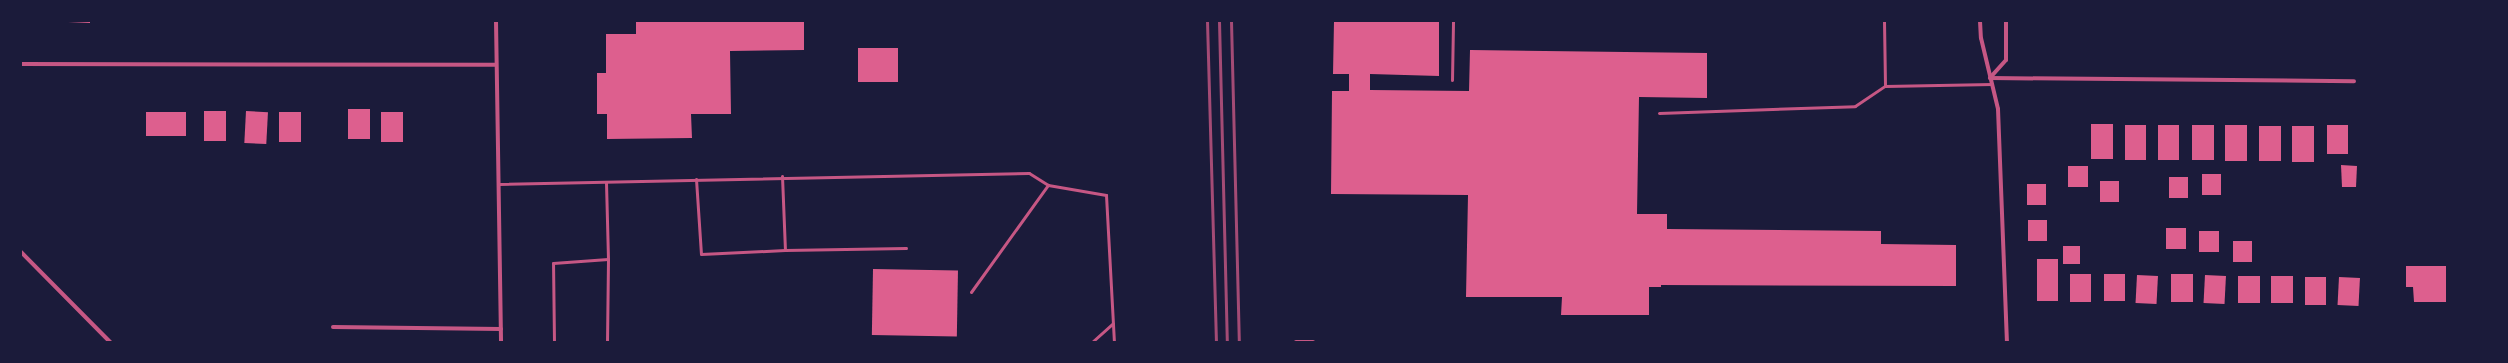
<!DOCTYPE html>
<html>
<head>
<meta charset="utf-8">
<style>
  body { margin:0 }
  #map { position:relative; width:2508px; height:363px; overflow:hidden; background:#1b1b3a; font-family:Rubik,sans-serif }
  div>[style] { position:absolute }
  .building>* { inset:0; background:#dd5f8e; transform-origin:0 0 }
  .service>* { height:3px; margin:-1.5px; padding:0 1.5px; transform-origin:1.5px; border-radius:1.5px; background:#c65784 }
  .minor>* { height:4px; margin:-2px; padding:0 2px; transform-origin:2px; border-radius:2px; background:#c65784 }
  .rail>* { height:3px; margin:-1.5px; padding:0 1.5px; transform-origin:1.5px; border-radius:1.5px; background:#a44b75 }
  span { translate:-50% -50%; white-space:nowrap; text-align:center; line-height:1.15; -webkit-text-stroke:4px #1b1b3a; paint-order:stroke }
  .frame { position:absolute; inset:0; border:22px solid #1b1b3a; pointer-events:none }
</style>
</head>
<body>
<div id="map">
  <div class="building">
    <i style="clip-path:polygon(68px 21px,90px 21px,90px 23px,68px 22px)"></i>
    <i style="clip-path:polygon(636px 21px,804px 21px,804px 50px,730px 51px,731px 114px,691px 114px,692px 138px,607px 139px,607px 114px,597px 114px,597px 73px,606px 73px,606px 34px,636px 34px)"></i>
    <i style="clip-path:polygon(1334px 21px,1439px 21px,1439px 76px,1370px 74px,1370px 90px,1469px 91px,1470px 50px,1707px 53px,1707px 98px,1639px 97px,1637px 214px,1667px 214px,1667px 229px,1881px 231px,1881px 244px,1956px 245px,1956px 286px,1661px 285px,1661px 287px,1649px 287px,1649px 315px,1561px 315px,1562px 297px,1466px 297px,1468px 195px,1331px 194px,1332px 91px,1349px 91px,1349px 74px,1333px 74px)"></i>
    <i style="left:898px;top:48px;width:34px;height:40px;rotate:90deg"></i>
    <i style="left:348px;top:109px;width:22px;height:30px"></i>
    <i style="left:204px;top:111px;width:22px;height:30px"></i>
    <i style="left:246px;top:111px;width:22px;height:32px;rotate:3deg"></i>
    <i style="left:146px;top:112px;width:40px;height:24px"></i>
    <i style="left:279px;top:112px;width:22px;height:30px"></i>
    <i style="left:381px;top:112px;width:22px;height:30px"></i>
    <i style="left:2091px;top:124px;width:22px;height:35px"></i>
    <i style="left:2125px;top:125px;width:21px;height:35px"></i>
    <i style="left:2158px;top:125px;width:21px;height:35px"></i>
    <i style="left:2192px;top:125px;width:22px;height:35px"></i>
    <i style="left:2225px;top:125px;width:22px;height:36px"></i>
    <i style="left:2327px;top:125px;width:21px;height:29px"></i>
    <i style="left:2259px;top:126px;width:22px;height:35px"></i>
    <i style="left:2314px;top:126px;width:36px;height:22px;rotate:90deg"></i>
    <i style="clip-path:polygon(2341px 165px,2357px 166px,2356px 187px,2342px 187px)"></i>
    <i style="left:2068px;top:166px;width:20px;height:21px"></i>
    <i style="left:2202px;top:174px;width:19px;height:21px"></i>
    <i style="left:2169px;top:177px;width:19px;height:21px"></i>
    <i style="left:2100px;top:181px;width:19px;height:21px"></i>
    <i style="left:2027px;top:184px;width:19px;height:21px"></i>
    <i style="left:2028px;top:220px;width:19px;height:21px"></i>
    <i style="left:2166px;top:228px;width:20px;height:21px"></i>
    <i style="left:2199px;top:231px;width:20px;height:21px"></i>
    <i style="left:2233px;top:241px;width:19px;height:21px"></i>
    <i style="left:2063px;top:246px;width:17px;height:18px"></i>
    <i style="left:2037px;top:259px;width:21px;height:42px"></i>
    <i style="clip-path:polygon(2406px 266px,2446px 266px,2446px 302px,2414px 302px,2413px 287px,2406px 287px)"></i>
    <i style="left:873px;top:269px;width:85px;height:66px;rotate:1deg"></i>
    <i style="left:2070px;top:274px;width:21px;height:28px"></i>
    <i style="left:2104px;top:274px;width:21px;height:27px"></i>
    <i style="left:2171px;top:274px;width:22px;height:28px"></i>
    <i style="left:2137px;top:275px;width:21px;height:28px;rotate:3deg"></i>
    <i style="left:2205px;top:275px;width:21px;height:28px;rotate:3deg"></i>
    <i style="left:2238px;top:276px;width:22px;height:27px"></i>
    <i style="left:2271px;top:276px;width:22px;height:27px"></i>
    <i style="left:2305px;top:277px;width:21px;height:28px"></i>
    <i style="left:2339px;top:277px;width:21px;height:28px;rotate:3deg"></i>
  </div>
  <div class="service">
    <i style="left:1884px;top:21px;width:65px;rotate:89.1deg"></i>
    <i style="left:1885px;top:86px;width:107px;rotate:-1.1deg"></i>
    <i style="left:1452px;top:80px;width:59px;rotate:-89deg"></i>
    <i style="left:1659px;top:113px;width:196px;rotate:-2deg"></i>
    <i style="left:1855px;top:106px;width:36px;rotate:-34deg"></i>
    <i style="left:782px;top:176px;width:74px;rotate:87.7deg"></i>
    <i style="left:785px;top:250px;width:121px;rotate:-0.9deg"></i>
    <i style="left:696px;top:179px;width:75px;rotate:86.2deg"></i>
    <i style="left:701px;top:254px;width:84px;rotate:-2.7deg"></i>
    <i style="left:499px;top:184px;width:530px;rotate:-1.19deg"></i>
    <i style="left:1029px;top:173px;width:22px;rotate:32deg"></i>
    <i style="left:1048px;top:185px;width:59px;rotate:9.8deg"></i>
    <i style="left:1106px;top:195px;width:147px;rotate:86.9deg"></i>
    <i style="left:971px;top:292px;width:132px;rotate:-54.3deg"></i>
    <i style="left:554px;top:342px;width:79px;rotate:-90.7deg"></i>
    <i style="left:553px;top:263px;width:55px;rotate:-4.2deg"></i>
    <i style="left:608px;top:259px;width:77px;rotate:-91.5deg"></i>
    <i style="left:607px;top:342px;width:83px;rotate:-89.3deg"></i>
    <i style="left:1092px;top:342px;width:28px;rotate:-42deg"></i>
  </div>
  <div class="minor">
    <i style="left:496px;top:21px;width:321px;rotate:89.1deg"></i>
    <i style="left:1980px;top:21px;width:17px;rotate:87deg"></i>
    <i style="left:1981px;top:38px;width:73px;rotate:76.5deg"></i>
    <i style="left:1998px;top:109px;width:233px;rotate:87.8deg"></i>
    <i style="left:2006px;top:21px;width:39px;rotate:90deg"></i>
    <i style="left:2006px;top:60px;width:24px;rotate:132deg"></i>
    <i style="left:1990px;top:78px;width:364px;rotate:0.5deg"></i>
    <i style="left:21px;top:64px;width:475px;rotate:0.1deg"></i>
    <i style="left:21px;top:252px;width:127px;rotate:45.3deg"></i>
    <i style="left:333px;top:327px;width:168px;rotate:0.7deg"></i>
    <i style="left:1296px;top:342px;width:17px"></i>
  </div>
  <div class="rail">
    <i style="left:1207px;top:21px;width:321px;rotate:88.4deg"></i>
    <i style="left:1219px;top:21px;width:321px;rotate:88.6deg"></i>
    <i style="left:1231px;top:21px;width:321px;rotate:88.6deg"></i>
  </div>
  <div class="frame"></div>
</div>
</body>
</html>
